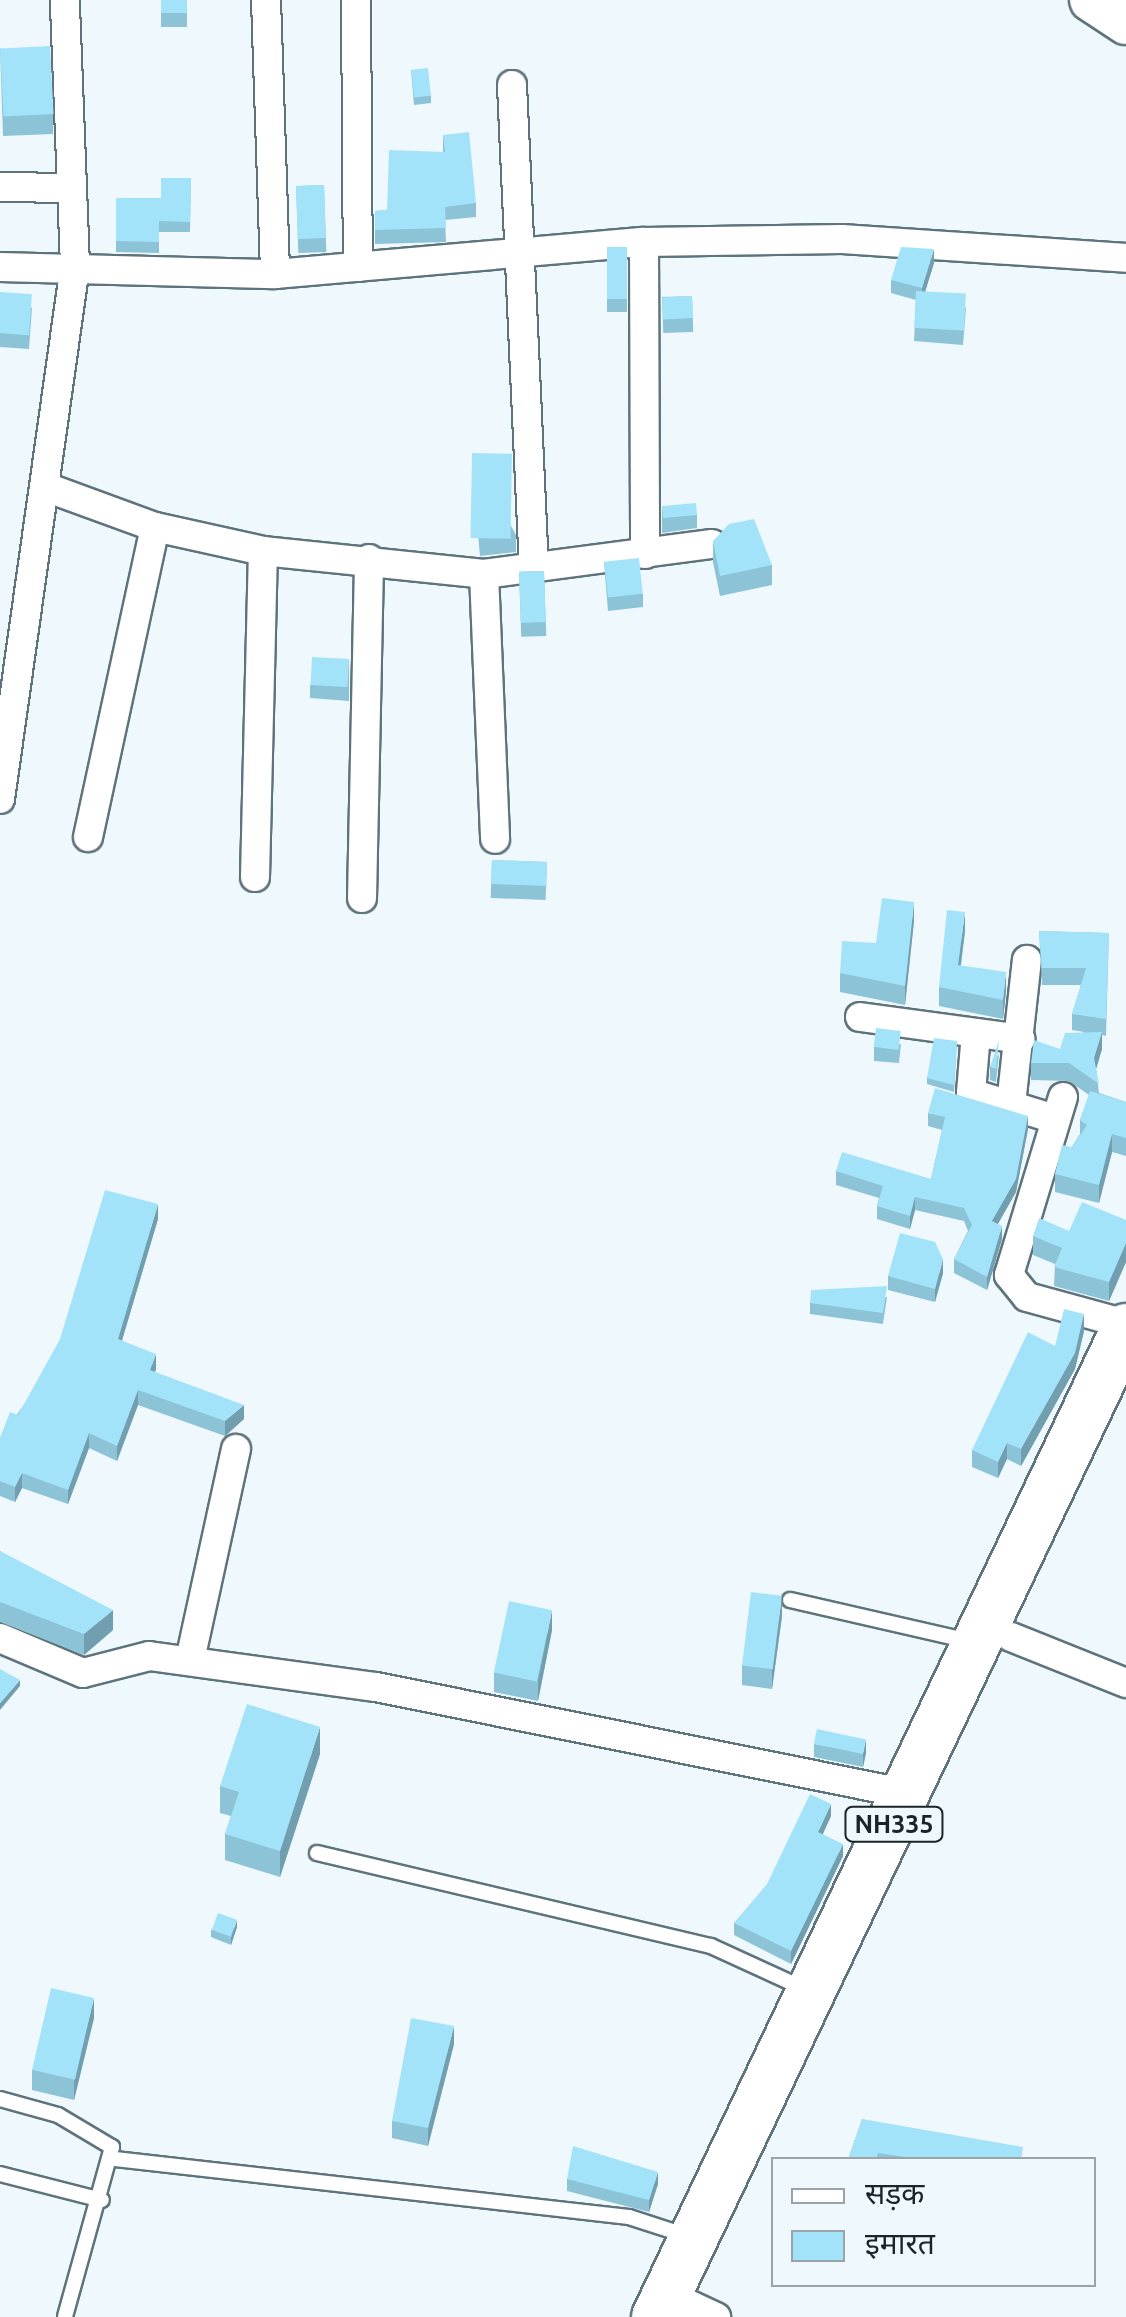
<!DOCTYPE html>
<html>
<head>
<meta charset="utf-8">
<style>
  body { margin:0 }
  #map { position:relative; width:1126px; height:2317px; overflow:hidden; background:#eff9fd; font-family:Ubuntu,"Noto Sans Devanagari",sans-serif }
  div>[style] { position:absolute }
  .roads { filter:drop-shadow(2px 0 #5e737b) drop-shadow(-2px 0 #5e737b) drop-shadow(0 2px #5e737b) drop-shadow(0 -2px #5e737b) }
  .lane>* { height:14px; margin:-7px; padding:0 7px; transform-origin:7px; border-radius:7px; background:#fff }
  .street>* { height:28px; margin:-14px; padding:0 14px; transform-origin:14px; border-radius:14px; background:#fff }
  .primary>* { height:42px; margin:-21px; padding:0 21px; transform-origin:21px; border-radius:21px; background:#fff }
  .highway>* { height:48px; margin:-24px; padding:0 24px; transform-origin:24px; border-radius:24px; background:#fff }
  .wall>* { inset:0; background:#8cc3d7; transform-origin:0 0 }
  .shaded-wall>* { inset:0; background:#729faf }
  .building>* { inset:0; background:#a3e3fa; transform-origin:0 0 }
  span { translate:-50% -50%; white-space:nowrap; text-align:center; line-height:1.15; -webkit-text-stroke:9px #eff9fd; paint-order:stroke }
  .shield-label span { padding:2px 8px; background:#eff9fd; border:2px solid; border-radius:8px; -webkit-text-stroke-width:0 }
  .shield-label { font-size:25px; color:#1b2428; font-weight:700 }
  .legend { position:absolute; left:771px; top:2157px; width:325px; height:130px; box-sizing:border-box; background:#eff9fd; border:2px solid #9aa4a8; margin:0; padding:12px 18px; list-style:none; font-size:30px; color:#1b2428 }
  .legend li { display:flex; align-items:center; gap:20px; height:50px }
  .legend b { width:50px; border:2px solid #9aa4a8 }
</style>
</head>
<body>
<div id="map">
  <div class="roads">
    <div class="lane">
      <i style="left:790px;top:1600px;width:184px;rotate:12.9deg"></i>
      <i style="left:317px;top:1853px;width:405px;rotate:13.3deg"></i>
      <i style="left:711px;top:1946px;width:103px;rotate:24.6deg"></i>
      <i style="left:0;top:2099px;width:60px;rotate:15.4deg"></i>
      <i style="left:58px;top:2115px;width:63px;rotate:30.7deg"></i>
      <i style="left:112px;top:2147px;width:176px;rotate:105.5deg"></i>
      <i style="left:115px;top:2159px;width:517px;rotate:6.44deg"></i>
      <i style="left:629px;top:2217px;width:62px;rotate:17.9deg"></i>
      <i style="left:0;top:2174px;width:105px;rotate:14.3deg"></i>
    </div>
    <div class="street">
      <i style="left:266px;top:0;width:274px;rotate:88.1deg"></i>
      <i style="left:356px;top:0;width:267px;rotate:89.6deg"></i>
      <i style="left:512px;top:85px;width:485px;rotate:87.4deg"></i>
      <i style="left:0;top:187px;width:72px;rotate:0.8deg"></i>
      <i style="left:644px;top:242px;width:312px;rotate:89.8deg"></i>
      <i style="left:0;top:267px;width:275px;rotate:1.5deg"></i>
      <i style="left:275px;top:274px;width:370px;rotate:-5deg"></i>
      <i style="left:644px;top:242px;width:198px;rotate:-0.9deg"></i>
      <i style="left:842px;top:239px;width:285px;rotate:3.8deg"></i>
      <i style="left:51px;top:489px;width:111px;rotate:20.1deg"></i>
      <i style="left:155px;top:527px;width:111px;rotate:12.5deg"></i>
      <i style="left:263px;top:551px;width:222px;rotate:5.9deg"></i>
      <i style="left:484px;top:574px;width:230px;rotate:-7.5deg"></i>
      <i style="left:484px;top:574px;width:265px;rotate:87.6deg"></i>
      <i style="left:0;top:799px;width:538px;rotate:-81.99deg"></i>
      <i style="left:75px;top:266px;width:266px;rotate:-92.2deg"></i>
      <i style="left:88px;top:837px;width:317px;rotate:-77.8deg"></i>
      <i style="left:255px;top:877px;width:326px;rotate:-88.6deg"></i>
      <i style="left:362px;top:898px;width:339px;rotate:-88.8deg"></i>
      <i style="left:860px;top:1017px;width:162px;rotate:7.8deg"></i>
      <i style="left:976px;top:1033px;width:60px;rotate:94.8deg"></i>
      <i style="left:971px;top:1093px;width:88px;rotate:17.2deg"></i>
      <i style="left:1063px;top:1097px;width:186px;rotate:106.9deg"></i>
      <i style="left:1009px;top:1275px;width:28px;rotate:51deg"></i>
      <i style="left:1027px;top:1297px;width:103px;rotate:15.3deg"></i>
      <i style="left:1011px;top:1104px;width:145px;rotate:-83.7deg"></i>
      <i style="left:1011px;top:1637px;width:124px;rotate:21.8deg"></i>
      <i style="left:0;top:1638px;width:90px;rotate:22.9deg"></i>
      <i style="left:83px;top:1673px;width:68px;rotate:-14.4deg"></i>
      <i style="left:149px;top:1656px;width:229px;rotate:7.8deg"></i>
      <i style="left:376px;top:1687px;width:543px;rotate:11.37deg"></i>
      <i style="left:190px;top:1660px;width:216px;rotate:-77.7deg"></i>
      <i style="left:690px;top:2305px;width:29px;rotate:25deg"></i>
    </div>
    <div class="primary">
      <i style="left:1091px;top:0;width:42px;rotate:33.3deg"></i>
    </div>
    <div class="highway">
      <i style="left:656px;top:2317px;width:1095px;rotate:-64.58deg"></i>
    </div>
  </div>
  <div class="wall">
    <i style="left:161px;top:0;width:26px;height:27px"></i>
    <i style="clip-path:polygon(0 48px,53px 114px,53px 134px,3px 136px)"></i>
    <i style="clip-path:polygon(411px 70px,431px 96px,431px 103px,414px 105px)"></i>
    <i style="clip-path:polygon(443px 135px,476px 203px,476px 217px,445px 220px,446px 242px,375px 244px,375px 211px,387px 210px,443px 152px)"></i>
    <i style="clip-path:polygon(191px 178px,190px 232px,159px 232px,159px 253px,116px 252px,116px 198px,161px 198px)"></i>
    <i style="left:324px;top:185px;width:67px;height:28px;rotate:88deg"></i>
    <i style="left:627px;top:247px;width:65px;height:20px;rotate:90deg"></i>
    <i style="clip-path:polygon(934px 263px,925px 291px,966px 308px,963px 345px,914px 341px,916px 300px,891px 293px,891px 280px)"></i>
    <i style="clip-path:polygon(0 292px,32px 308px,29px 349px,0 347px)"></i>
    <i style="left:692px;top:296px;width:36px;height:30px;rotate:88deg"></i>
    <i style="clip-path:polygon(472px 453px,516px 535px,516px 552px,480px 556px,472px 470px)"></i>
    <i style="clip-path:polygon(662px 507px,697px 515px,697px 528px,662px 533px)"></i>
    <i style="clip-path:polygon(713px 541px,772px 565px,772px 585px,720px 596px,713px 562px)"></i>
    <i style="clip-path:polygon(604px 562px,643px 594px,643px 607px,608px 611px)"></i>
    <i style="left:544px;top:571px;width:65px;height:25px;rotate:88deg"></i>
    <i style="clip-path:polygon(349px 659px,349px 701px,310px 698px,310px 685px)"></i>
    <i style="left:492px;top:860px;width:55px;height:38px;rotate:2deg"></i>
    <i style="clip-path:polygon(914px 921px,905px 1005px,840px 992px,840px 973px)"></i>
    <i style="clip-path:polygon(965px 931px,961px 966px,1006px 991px,1003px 1019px,939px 1006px,939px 987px)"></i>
    <i style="clip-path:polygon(1039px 931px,1109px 933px,1106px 1036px,1102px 1035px,1102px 1049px,1096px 1069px,1099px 1093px,1126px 1102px,1126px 1156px,1112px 1152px,1099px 1203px,1055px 1192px,1055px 1174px,1080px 1134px,1080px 1120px,1089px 1095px,1069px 1081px,1031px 1080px,1031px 1063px,1060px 1049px,1084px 1032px,1072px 1030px,1072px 1014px,1081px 985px,1042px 985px)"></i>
    <i style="clip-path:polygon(957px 1041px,954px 1092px,927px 1084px,927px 1078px)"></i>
    <i style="clip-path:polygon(901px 1044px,899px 1063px,874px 1061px,874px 1047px)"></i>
    <i style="clip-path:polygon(999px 1054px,996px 1082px,990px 1080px,990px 1067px)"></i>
    <i style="clip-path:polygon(928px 1113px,1028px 1129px,1016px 1192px,998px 1224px,1002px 1239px,987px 1290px,954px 1273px,954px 1259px,968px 1231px,964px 1221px,915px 1210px,910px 1229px,877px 1219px,877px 1206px,879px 1198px,836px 1185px,836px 1171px,931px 1179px,942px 1130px,928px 1126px)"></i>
    <i style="clip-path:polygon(158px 1219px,122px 1340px,156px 1369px,155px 1372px,244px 1419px,225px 1436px,138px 1405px,117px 1461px,89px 1448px,68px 1504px,22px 1488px,15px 1502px,0 1496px,0 1438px)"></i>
    <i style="clip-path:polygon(1126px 1220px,1126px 1262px,1109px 1301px,1054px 1286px,1055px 1264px,1033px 1255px,1033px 1236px,1069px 1231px)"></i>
    <i style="clip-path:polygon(943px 1273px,935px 1302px,888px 1290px,888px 1276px)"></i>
    <i style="clip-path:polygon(887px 1297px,883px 1324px,810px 1314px,810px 1303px)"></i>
    <i style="clip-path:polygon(1084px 1331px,1075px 1369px,1021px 1466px,1007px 1459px,998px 1478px,972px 1467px,972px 1450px,1055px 1346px)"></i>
    <i style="clip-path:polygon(0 1551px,113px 1630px,84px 1655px,0 1622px)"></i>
    <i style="clip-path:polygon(782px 1616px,772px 1689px,742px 1685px,742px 1665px)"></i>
    <i style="clip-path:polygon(552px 1630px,538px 1701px,494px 1692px,494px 1672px)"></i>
    <i style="clip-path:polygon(814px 1744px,866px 1753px,863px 1767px,814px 1757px)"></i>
    <i style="clip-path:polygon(320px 1754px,280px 1877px,225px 1860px,225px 1834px,231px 1816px,220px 1813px,220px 1786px)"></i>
    <i style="clip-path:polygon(831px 1816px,823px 1834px,843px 1856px,791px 1964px,734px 1935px,734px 1923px)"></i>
    <i style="clip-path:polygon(237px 1927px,231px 1945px,211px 1937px,211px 1930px)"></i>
    <i style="clip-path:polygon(94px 2018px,74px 2100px,32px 2090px,32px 2070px)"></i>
    <i style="clip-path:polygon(454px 2044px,428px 2146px,392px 2138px,392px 2121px)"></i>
    <i style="clip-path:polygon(862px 2119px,1023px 2160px,848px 2160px)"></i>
    <i style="clip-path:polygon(567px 2179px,658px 2184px,649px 2212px,567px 2191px)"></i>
  </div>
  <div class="shaded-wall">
    <i style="clip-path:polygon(934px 249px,934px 263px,922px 302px,922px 288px)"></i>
    <i style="clip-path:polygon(914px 902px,914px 921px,905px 1005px,905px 986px)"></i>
    <i style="clip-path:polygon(965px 912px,965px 931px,958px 984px,958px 965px)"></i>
    <i style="clip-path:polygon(1006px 972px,1006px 991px,1003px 1019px,1003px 1000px)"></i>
    <i style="clip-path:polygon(1102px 1032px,1102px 1049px,1094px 1076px,1094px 1058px)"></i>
    <i style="clip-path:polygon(1028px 1116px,1028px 1129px,1016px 1192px,992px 1234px,992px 1221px)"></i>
    <i style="clip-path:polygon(1112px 1134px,1112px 1152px,1099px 1203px,1099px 1185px)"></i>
    <i style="clip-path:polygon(915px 1197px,915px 1210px,910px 1229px,910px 1216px)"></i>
    <i style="clip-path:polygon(158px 1204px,158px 1219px,118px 1354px,118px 1339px)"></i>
    <i style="clip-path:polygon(1002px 1226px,1002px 1239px,987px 1290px,987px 1277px)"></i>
    <i style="clip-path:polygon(1126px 1243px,1126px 1262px,1109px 1301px,1109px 1282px)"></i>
    <i style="clip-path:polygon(943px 1259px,943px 1273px,935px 1302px,935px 1289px)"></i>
    <i style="clip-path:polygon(1084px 1314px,1084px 1331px,1075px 1369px,1021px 1466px,1021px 1449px)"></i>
    <i style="clip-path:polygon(156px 1354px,156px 1369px,150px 1385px,150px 1370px)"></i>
    <i style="clip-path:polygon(138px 1390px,138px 1405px,117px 1461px,117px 1446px)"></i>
    <i style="clip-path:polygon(244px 1405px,244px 1419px,225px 1436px,225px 1421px)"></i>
    <i style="clip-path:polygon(89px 1433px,89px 1448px,68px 1504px,68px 1490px)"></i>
    <i style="clip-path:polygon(1007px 1443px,1007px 1459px,998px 1478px,998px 1462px)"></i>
    <i style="clip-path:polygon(22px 1473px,22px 1488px,15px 1502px,15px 1487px)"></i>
    <i style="clip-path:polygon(782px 1596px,782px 1616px,772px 1689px,772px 1669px)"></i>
    <i style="clip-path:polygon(113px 1610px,113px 1630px,84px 1655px,84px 1634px)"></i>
    <i style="clip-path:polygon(552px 1610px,552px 1630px,538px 1701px,538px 1681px)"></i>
    <i style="clip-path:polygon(20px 1680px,20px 1686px,0 1710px,0 1703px)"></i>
    <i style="clip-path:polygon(320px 1727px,320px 1754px,280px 1877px,280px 1851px)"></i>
    <i style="clip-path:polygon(866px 1739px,866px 1753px,863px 1767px,863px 1754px)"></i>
    <i style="clip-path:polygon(831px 1804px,831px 1816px,818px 1844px,818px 1832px)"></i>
    <i style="clip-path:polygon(843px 1844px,843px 1856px,791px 1964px,791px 1951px)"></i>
    <i style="clip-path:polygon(237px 1920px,237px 1927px,231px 1945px,231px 1938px)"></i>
    <i style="clip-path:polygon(94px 1998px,94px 2018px,74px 2100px,74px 2080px)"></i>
    <i style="clip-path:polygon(454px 2026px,454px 2044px,428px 2146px,428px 2128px)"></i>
    <i style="clip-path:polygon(658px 2172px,658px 2184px,649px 2212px,649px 2200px)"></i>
  </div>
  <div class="building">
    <i style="left:161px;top:0;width:26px;height:13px"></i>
    <i style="left:50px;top:46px;width:68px;height:50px;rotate:87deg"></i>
    <i style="left:428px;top:68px;width:28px;height:17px;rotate:84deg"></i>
    <i style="clip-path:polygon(469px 132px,476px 203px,445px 207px,446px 228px,375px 230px,375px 211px,387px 210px,389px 150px,445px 152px,443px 135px)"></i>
    <i style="clip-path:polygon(161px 178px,191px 178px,190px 222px,159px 221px,159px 242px,116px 241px,116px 198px,161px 198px)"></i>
    <i style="left:324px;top:185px;width:53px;height:28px;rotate:88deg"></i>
    <i style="left:627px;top:247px;width:52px;height:20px;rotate:90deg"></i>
    <i style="clip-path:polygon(901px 247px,934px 249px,922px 288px,891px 280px)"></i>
    <i style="left:916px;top:291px;width:50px;height:37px;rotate:3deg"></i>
    <i style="left:0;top:292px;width:32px;height:41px;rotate:4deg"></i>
    <i style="left:692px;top:296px;width:22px;height:30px;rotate:87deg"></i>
    <i style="left:472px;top:453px;width:40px;height:85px;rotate:1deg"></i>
    <i style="left:696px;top:503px;width:12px;height:34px;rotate:85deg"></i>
    <i style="clip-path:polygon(754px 519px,772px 565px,720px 576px,713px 541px,729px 524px)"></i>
    <i style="left:639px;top:558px;width:36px;height:35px;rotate:84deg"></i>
    <i style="left:544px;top:571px;width:51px;height:25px;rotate:88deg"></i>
    <i style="left:312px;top:657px;width:37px;height:28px;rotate:3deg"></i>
    <i style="left:492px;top:860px;width:55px;height:24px;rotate:2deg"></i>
    <i style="clip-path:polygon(882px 898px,914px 902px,905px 986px,840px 973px,842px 941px,876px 943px)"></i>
    <i style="clip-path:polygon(947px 910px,965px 912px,958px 965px,1006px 972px,1003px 1000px,939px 987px)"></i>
    <i style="clip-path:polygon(1039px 931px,1109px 933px,1106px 1019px,1072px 1014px,1086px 968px,1042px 968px)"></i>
    <i style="left:876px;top:1028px;width:25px;height:19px;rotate:7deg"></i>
    <i style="clip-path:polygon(1102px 1032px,1094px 1058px,1099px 1084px,1069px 1063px,1031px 1063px,1034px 1040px,1060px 1049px,1065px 1033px)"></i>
    <i style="clip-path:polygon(934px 1038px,957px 1041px,954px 1085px,927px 1078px)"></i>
    <i style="clip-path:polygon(999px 1040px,996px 1069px,990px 1067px)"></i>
    <i style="clip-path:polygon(935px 1088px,1028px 1116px,1016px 1179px,992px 1221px,1002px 1226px,987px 1277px,954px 1259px,972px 1225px,964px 1208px,915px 1197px,910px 1216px,877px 1206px,883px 1186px,836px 1171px,842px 1152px,931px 1179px,945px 1117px,928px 1113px)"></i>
    <i style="clip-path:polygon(1090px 1091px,1126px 1102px,1126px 1138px,1112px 1134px,1099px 1185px,1055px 1174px,1062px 1145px,1072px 1147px,1087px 1125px,1080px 1120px)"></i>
    <i style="clip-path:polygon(105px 1190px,158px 1204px,118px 1339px,156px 1354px,150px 1370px,244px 1405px,225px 1421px,138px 1390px,117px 1446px,89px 1433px,68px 1490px,22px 1473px,15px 1487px,0 1481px,0 1438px,10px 1412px,18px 1415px,60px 1339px)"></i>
    <i style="clip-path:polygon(1082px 1202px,1126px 1220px,1126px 1243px,1109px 1282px,1054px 1267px,1062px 1248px,1033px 1236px,1039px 1218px,1069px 1231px)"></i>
    <i style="clip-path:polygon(900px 1233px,935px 1242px,943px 1259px,935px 1289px,888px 1276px)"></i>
    <i style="clip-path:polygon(887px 1286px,883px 1313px,810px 1303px,811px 1290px)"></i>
    <i style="clip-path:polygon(1064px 1309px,1084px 1314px,1075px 1353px,1021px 1449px,1007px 1443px,998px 1462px,972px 1450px,1028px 1332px,1055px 1346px)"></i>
    <i style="clip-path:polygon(0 1551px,113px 1610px,84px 1634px,0 1602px)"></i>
    <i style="left:751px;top:1592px;width:31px;height:74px;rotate:7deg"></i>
    <i style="left:509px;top:1601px;width:44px;height:73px;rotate:12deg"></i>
    <i style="clip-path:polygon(0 1669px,20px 1680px,0 1703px)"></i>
    <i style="clip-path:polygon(247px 1704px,320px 1727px,280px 1851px,225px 1834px,239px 1792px,220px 1786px)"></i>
    <i style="left:817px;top:1729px;width:50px;height:15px;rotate:12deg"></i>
    <i style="clip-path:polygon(810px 1794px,831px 1804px,818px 1832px,843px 1844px,791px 1951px,734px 1923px,767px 1884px)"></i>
    <i style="left:218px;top:1913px;width:20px;height:18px;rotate:20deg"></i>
    <i style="left:51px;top:1988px;width:44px;height:84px;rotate:13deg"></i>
    <i style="clip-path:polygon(411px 2018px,454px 2026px,428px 2128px,392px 2121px)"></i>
    <i style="clip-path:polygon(862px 2119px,1023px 2147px,1021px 2160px,925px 2160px,878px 2153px,876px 2160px,848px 2160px)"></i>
    <i style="clip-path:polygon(573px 2146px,658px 2172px,649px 2200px,567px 2179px)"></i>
  </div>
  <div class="shield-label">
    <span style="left:894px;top:1824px">NH335</span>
  </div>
  <ul class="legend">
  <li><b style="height:12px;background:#fff"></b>सड़क</li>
  <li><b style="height:28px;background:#a3e3fa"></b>इमारत</li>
  </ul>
</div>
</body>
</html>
